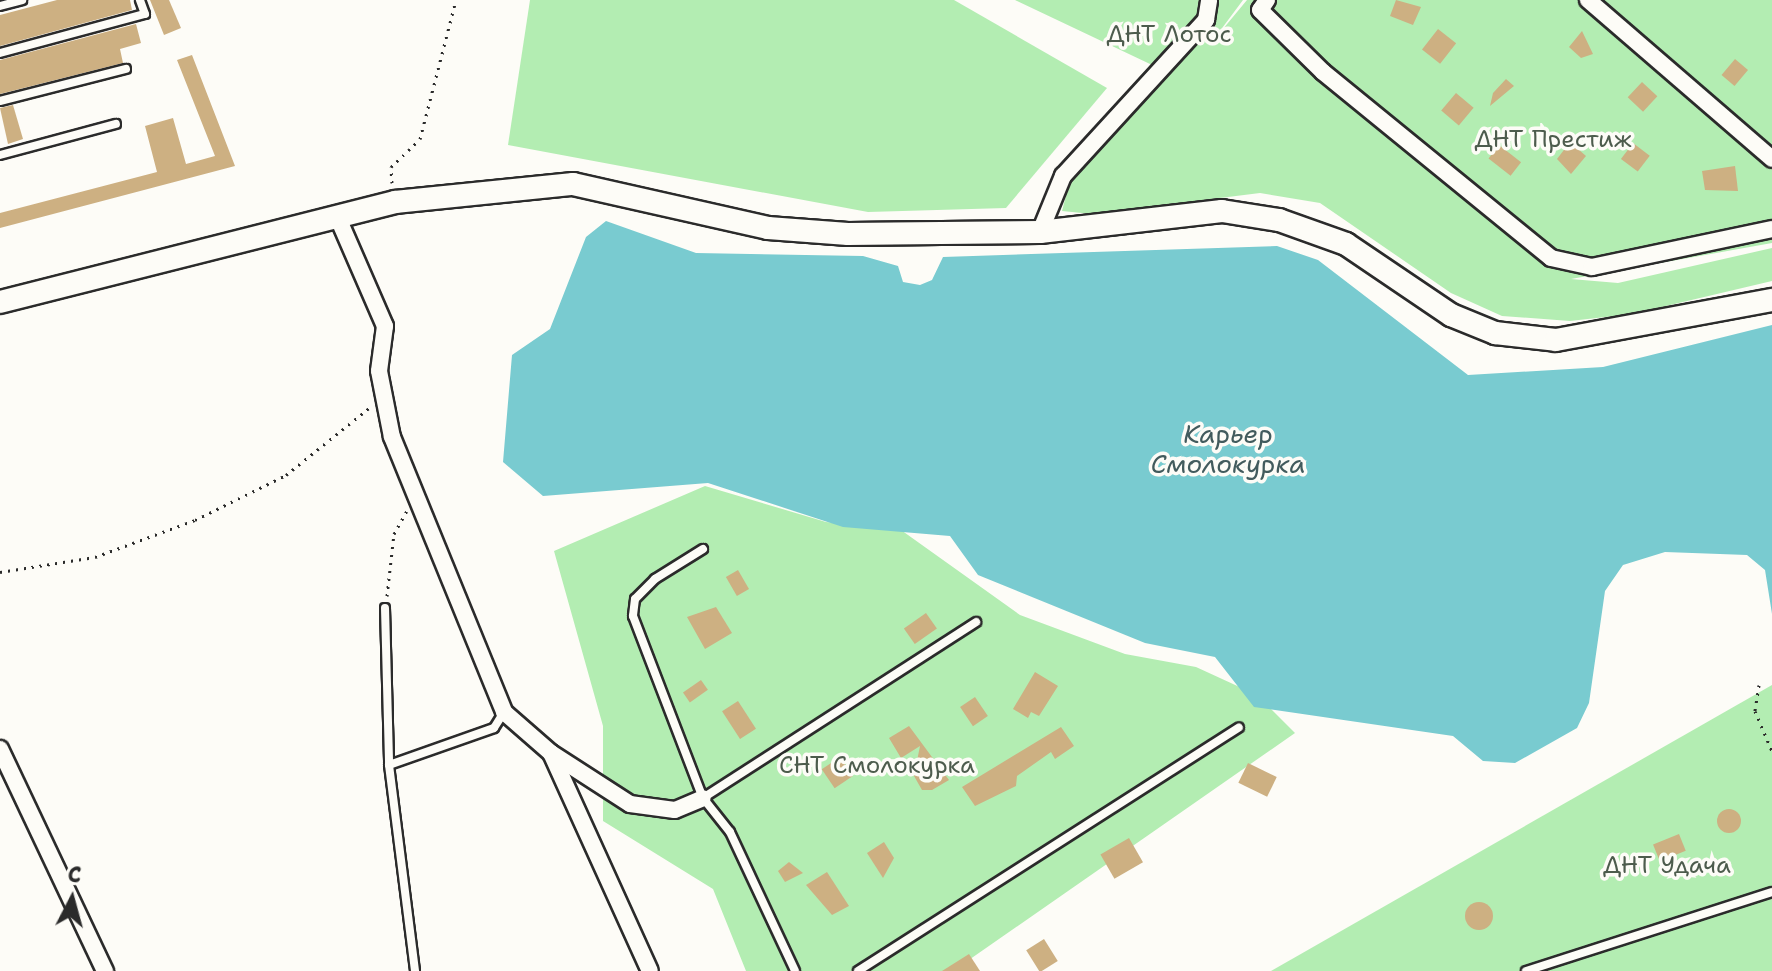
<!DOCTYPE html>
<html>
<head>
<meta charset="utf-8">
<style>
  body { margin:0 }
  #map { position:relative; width:1772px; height:971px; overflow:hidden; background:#fdfcf7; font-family:"Shantell Sans",sans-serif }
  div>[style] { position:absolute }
  .green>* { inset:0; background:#b3edb2 }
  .water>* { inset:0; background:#79cbd0 }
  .building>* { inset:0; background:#cdb082; transform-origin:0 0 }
  .round { border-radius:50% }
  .path>* { height:3px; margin-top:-1.5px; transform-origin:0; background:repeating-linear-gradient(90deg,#2b2b2b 0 2px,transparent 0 8px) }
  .roads { filter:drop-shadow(2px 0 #2b2b2b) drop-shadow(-2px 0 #2b2b2b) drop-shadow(0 2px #2b2b2b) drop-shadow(0 -2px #2b2b2b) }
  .lane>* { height:8px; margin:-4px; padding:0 4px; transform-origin:4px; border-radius:4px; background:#fdfcf7 }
  .street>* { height:16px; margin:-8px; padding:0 8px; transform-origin:8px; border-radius:8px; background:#fdfcf7 }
  .secondary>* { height:22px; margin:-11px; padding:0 11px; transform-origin:11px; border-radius:11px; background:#fdfcf7 }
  span { translate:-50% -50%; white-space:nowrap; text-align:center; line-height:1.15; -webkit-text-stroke:7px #fdfcf7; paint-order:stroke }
  .park-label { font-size:24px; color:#4d5c4d }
  .water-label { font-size:26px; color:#425b5d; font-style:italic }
  .north { position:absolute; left:32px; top:859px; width:80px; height:80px; -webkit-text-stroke:6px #fdfcf7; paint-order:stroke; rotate:6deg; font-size:22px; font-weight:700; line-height:32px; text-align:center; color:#2b2b2b }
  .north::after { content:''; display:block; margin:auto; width:28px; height:36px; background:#2b2b2b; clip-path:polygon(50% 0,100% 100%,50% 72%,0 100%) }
</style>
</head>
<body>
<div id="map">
  <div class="green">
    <i style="clip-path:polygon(530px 0,954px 0,1107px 88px,1006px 208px,868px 212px,508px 145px)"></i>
    <i style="clip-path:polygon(1015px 0,1243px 0,1208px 47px,1247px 0,1772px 0,1772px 243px,1571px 279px,1618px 283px,1772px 248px,1772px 281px,1632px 314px,1570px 321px,1502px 316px,1451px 293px,1320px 203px,1260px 193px,1092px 214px,1062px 211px,1073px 169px,1169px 73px)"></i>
    <i style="clip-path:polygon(705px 486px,826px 522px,901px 530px,1020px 615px,1125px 654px,1196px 667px,1257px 695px,1295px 733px,953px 971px,746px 971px,713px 889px,603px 821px,603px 726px,554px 551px)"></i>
    <i style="clip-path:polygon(1772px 685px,1772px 971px,1271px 971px)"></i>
  </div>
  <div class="water">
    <i style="clip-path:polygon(606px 221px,696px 253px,863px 256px,898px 266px,903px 282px,920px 285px,932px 280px,943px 257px,1277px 246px,1318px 260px,1468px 375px,1603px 367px,1772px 325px,1772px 614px,1765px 570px,1747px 555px,1665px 552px,1623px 565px,1605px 591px,1589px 703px,1577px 728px,1515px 763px,1483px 761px,1453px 736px,1254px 707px,1215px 657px,1145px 643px,978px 575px,950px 536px,843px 527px,708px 483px,543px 496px,503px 462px,512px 355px,550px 329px,586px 237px)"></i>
  </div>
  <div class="building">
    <i style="clip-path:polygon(57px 0,130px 0,132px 10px,0 46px,0 15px)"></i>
    <i style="clip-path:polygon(150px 0,169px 0,181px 28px,164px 35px)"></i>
    <i style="clip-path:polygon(1396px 0,1421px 7px,1413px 25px,1390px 16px)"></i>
    <i style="clip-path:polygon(136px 24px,141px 43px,120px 49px,123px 63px,0 94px,0 60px)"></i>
    <i style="left:1438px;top:29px;width:23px;height:26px;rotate:38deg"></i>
    <i style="clip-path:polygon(1582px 31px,1593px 54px,1581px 58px,1569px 47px)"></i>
    <i style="clip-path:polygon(192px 55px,235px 166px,0 228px,0 213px,157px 172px,145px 126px,173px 118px,186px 164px,215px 156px,177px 60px)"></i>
    <i style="left:1735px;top:59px;width:17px;height:21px;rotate:40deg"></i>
    <i style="clip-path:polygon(1506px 79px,1514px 86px,1490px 106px,1493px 93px)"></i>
    <i style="left:1642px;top:82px;width:21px;height:21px;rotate:43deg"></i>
    <i style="left:1456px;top:93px;width:23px;height:23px;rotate:40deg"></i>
    <i style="clip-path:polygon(13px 105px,23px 139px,8px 144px,0 108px)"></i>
    <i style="clip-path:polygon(1570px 142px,1586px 156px,1571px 174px,1557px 159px)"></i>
    <i style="left:1633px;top:143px;width:21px;height:20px;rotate:37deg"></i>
    <i style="left:1499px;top:145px;width:28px;height:17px;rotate:38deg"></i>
    <i style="clip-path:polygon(1735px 166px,1738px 191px,1705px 190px,1702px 171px)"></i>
    <i style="left:738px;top:570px;width:22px;height:14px;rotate:60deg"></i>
    <i style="clip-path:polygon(716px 607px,732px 633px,705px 649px,687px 617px)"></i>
    <i style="left:926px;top:613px;width:19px;height:27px;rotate:55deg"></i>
    <i style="clip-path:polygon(1035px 672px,1058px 686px,1039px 716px,1031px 712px,1028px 718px,1013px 709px)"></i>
    <i style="left:701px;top:680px;width:12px;height:22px;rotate:55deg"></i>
    <i style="left:975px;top:697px;width:23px;height:18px;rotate:56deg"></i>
    <i style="left:738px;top:701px;width:33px;height:19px;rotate:57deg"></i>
    <i style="clip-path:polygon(909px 726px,949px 780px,932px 790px,922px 790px,914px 776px,920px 746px,901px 758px,889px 738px)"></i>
    <i style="clip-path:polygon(1061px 727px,1074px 746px,1055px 759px,1051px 752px,1017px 776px,1016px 786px,975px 806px,962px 787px)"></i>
    <i style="left:840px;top:757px;width:23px;height:22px;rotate:56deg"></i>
    <i style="left:1248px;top:763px;width:32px;height:22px;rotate:26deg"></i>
    <i class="round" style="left:1717px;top:809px;width:24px;height:24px"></i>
    <i style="left:1679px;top:834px;width:18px;height:28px;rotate:68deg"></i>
    <i style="left:1129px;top:838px;width:28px;height:33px;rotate:60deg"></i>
    <i style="clip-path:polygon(884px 842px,894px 858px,883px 878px,867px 853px)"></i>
    <i style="clip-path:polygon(789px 862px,803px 873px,785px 882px,778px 871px)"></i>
    <i style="clip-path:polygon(827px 872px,849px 906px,832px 915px,806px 885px)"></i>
    <i class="round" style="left:1465px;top:902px;width:28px;height:28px"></i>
    <i style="left:1044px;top:939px;width:26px;height:21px;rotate:58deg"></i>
    <i style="clip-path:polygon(969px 954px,980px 971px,942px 971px)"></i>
  </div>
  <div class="path">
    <i style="left:392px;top:183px;width:16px;rotate:-94deg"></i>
    <i style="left:391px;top:167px;width:40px;rotate:-44deg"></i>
    <i style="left:420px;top:139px;width:144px;rotate:-75.5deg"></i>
    <i style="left:0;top:572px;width:96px;rotate:-9deg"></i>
    <i style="left:95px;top:557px;width:107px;rotate:-20.3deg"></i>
    <i style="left:195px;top:520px;width:102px;rotate:-26.3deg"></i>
    <i style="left:286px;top:475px;width:107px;rotate:-38.9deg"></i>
    <i style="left:387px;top:596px;width:62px;rotate:-83.6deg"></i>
    <i style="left:394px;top:534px;width:26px;rotate:-61deg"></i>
    <i style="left:1759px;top:685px;width:26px;rotate:99deg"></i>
    <i style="left:1755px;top:711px;width:43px;rotate:67deg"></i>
  </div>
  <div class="roads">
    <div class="lane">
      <i style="left:0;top:6px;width:23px;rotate:-15deg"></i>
      <i style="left:0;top:53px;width:150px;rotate:-15.1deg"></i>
      <i style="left:145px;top:14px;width:15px;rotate:-110deg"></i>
      <i style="left:0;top:101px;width:130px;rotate:-14.3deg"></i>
      <i style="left:0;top:155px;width:120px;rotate:-15deg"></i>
      <i style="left:703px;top:549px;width:57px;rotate:148deg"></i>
      <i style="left:655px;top:579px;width:28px;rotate:135deg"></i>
      <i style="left:635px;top:599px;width:17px;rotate:97deg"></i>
      <i style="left:633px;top:616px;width:195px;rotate:69deg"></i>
      <i style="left:703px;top:798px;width:43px;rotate:51.5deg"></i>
      <i style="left:730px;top:832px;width:153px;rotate:64.9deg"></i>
      <i style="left:385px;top:608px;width:157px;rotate:88.5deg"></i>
      <i style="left:389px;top:765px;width:208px;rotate:82.8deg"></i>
      <i style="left:389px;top:765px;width:111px;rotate:-19.4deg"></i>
      <i style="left:494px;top:728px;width:19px;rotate:-58deg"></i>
      <i style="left:703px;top:798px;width:325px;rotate:-32.8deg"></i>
      <i style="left:858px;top:971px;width:452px;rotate:-32.6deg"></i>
      <i style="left:1526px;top:971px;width:258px;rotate:-17.8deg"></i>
    </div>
    <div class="street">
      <i style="left:1267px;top:0;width:12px;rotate:125deg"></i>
      <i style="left:1260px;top:10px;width:88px;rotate:44.5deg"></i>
      <i style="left:1323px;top:72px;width:294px;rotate:39.2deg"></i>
      <i style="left:1551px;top:258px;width:42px;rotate:12.4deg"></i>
      <i style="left:1592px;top:267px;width:184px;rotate:-11.9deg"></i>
      <i style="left:1588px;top:0;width:243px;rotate:40.8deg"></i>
      <i style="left:338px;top:218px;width:118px;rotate:66.5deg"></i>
      <i style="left:385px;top:326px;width:45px;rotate:97.6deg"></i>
      <i style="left:379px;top:371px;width:67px;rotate:78.9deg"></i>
      <i style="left:392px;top:437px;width:297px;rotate:67.8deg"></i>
      <i style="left:504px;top:712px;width:62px;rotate:41.1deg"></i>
      <i style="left:551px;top:753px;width:94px;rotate:32.8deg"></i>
      <i style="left:630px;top:804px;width:45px;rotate:7.6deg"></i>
      <i style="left:675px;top:810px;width:30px;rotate:-23deg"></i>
      <i style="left:1040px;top:232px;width:61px;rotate:-67.7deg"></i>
      <i style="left:1063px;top:176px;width:212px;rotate:-47.5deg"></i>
      <i style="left:1206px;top:20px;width:20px;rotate:-81deg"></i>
      <i style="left:0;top:749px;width:246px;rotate:64.7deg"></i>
      <i style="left:551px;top:753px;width:239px;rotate:65.6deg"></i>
    </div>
    <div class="secondary">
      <i style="left:0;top:302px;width:407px;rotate:-14.2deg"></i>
      <i style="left:395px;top:202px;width:179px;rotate:-5.8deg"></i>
      <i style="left:573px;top:184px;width:200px;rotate:12.7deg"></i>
      <i style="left:768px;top:228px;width:80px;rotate:4.3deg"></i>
      <i style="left:848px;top:234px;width:192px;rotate:-0.6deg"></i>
      <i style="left:1040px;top:232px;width:183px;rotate:-6.6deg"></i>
      <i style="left:1222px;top:211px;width:58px;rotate:9deg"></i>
      <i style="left:1279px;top:220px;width:71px;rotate:19.7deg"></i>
      <i style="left:1346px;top:244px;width:127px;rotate:34.1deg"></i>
      <i style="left:1451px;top:315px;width:48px;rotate:22.2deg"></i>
      <i style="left:1495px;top:333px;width:61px;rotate:6.5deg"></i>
      <i style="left:1556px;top:340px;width:220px;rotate:-10.5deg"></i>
    </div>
  </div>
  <div class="park-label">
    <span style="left:1169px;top:35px">ДНТ Лотос</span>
    <span style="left:1553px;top:140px">ДНТ Престиж</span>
    <span style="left:877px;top:766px">СНТ Смолокурка</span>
    <span style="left:1667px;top:866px">ДНТ Удача</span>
  </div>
  <div class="water-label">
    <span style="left:1228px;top:449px">Карьер<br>Смолокурка</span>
  </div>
  <div class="north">С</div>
</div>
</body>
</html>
